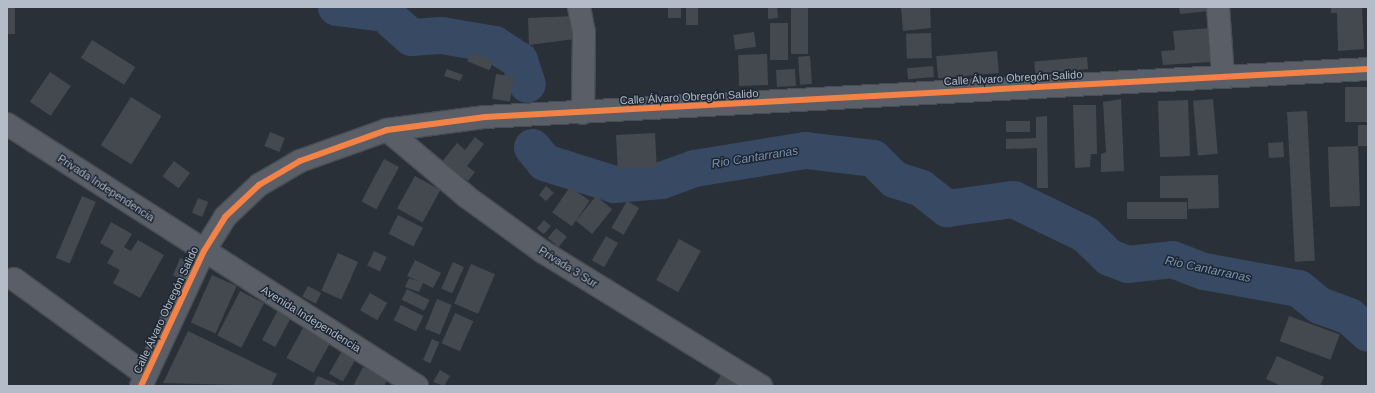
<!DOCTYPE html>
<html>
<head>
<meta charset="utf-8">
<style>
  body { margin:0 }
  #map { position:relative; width:1375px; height:393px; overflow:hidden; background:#2a3038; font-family:Helvetica,sans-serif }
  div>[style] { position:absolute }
  .river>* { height:37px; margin:-18.5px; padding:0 18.5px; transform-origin:18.5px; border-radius:18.5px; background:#384963 }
  .building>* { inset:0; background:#444950; transform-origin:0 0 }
  .roads { filter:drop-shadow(1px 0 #484c53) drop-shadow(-1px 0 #484c53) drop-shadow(0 1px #484c53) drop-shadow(0 -1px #484c53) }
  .minor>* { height:22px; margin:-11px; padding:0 11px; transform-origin:11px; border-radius:11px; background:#5a5e66 }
  .cycleway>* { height:6px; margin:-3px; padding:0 3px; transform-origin:3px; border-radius:3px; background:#f48246 }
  span { translate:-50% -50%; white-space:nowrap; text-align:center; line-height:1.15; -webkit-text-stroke:3px #1d2633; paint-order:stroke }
  .street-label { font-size:11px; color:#b4bcc9 }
  .water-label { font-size:12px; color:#7c92b1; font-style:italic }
  .frame { position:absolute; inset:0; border:8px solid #b4bcc9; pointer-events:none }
</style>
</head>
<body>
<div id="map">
  <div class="river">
    <i style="left:336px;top:7px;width:48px;rotate:7.1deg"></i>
    <i style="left:384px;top:13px;width:36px;rotate:42deg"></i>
    <i style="left:411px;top:37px;width:30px;rotate:-4deg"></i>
    <i style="left:441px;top:35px;width:54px;rotate:9.6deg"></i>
    <i style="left:494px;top:44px;width:30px;rotate:33deg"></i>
    <i style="left:519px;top:60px;width:25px;rotate:72deg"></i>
    <i style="left:532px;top:147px;width:19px;rotate:51deg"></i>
    <i style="left:544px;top:162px;width:73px;rotate:17.4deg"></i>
    <i style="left:614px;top:184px;width:47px;rotate:-4.9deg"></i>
    <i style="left:661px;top:180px;width:35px;rotate:-20deg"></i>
    <i style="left:694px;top:168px;width:112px;rotate:-9.2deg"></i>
    <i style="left:805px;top:150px;width:68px;rotate:6.7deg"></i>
    <i style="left:873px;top:158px;width:30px;rotate:45deg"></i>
    <i style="left:894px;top:179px;width:28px;rotate:18deg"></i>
    <i style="left:921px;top:188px;width:33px;rotate:38deg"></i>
    <i style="left:947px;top:208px;width:67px;rotate:-7.8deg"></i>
    <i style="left:1013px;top:199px;width:80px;rotate:25.9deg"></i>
    <i style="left:1085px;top:234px;width:33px;rotate:44deg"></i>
    <i style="left:1109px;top:257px;width:19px;rotate:21deg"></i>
    <i style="left:1127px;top:264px;width:45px;rotate:-6.3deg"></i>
    <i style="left:1172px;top:259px;width:34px;rotate:21deg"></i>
    <i style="left:1204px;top:271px;width:96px;rotate:10.3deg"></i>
    <i style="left:1298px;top:288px;width:27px;rotate:39deg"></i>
    <i style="left:1319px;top:305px;width:32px;rotate:20deg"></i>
    <i style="left:1349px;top:316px;width:25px;rotate:42deg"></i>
  </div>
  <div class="building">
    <i style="left:7px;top:7px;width:8px;height:27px"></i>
    <i style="left:668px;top:7px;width:13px;height:11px"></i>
    <i style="left:686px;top:7px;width:12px;height:18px"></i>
    <i style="clip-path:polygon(768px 7px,777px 7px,778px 18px,768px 19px)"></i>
    <i style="left:791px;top:7px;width:17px;height:47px"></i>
    <i style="clip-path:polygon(901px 7px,930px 7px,931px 28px,903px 31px)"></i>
    <i style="clip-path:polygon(1179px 7px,1208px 7px,1209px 11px,1180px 14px)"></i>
    <i style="clip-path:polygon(1331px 7px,1362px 7px,1364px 49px,1338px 51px,1337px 13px,1331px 13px)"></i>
    <i style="clip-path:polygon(575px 16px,575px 39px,529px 45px,528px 18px)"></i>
    <i style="left:770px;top:23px;width:18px;height:37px"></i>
    <i style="clip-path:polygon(1210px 28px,1211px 62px,1163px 65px,1161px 51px,1175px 50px,1173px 31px)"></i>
    <i style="left:754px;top:32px;width:15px;height:21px;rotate:82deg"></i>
    <i style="left:931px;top:33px;width:25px;height:25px;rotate:88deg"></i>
    <i style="left:92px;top:40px;width:51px;height:21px;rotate:32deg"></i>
    <i style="left:997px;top:51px;width:22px;height:61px;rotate:85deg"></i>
    <i style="left:471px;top:52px;width:24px;height:10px;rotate:22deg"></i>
    <i style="left:767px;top:54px;width:31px;height:29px;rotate:88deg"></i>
    <i style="left:810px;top:56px;width:28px;height:12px;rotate:86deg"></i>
    <i style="left:1087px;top:57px;width:12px;height:53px;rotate:85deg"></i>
    <i style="left:933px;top:66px;width:11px;height:26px;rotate:85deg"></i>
    <i style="clip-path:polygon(447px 69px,463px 75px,460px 81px,444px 76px)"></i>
    <i style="left:795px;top:69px;width:17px;height:19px;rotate:87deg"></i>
    <i style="left:50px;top:72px;width:25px;height:36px;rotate:34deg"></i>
    <i style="left:496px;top:74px;width:18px;height:25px;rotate:9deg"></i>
    <i style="left:1368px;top:87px;width:35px;height:23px;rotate:90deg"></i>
    <i style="left:131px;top:97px;width:36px;height:57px;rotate:32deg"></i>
    <i style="clip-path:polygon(1121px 99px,1124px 171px,1101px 172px,1101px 154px,1106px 152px,1103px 102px)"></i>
    <i style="left:1213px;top:99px;width:55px;height:20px;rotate:85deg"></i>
    <i style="left:1188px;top:100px;width:56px;height:30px;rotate:88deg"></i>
    <i style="clip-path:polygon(1073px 105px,1096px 105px,1097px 154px,1091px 154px,1090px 167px,1075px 168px)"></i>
    <i style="left:1307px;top:111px;width:150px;height:20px;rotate:87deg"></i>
    <i style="clip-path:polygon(1047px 116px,1048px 188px,1037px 188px,1037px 148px,1006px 149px,1006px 139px,1036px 138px,1036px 117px)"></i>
    <i style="left:1006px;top:121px;width:24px;height:11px"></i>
    <i style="clip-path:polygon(1358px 125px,1368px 125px,1368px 146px,1358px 146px,1360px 206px,1330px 207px,1328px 147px,1358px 146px)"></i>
    <i style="left:270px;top:132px;width:16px;height:15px;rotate:22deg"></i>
    <i style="left:655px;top:133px;width:34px;height:39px;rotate:87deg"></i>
    <i style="clip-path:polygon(475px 137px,484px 144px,467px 166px,475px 172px,468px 181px,441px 163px,457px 143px,465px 150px)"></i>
    <i style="left:1283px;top:142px;width:15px;height:15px;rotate:86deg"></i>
    <i style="left:384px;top:159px;width:17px;height:48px;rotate:28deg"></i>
    <i style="left:174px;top:161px;width:20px;height:19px;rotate:37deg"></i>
    <i style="clip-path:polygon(1218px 175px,1219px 208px,1188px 209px,1188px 198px,1160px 198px,1160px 176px)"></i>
    <i style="left:415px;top:176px;width:29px;height:37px;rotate:29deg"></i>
    <i style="clip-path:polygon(546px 186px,554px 193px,546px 201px,539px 195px)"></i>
    <i style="left:570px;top:187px;width:24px;height:31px;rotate:35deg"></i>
    <i style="left:82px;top:196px;width:15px;height:67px;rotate:23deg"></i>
    <i style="left:596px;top:196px;width:21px;height:32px;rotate:39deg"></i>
    <i style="left:198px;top:198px;width:11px;height:16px;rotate:22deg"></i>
    <i style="left:627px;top:201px;width:14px;height:31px;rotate:30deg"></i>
    <i style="left:1127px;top:202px;width:60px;height:17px"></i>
    <i style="left:398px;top:215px;width:28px;height:21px;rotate:27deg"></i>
    <i style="left:544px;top:220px;width:9px;height:11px;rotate:41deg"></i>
    <i style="clip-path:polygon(111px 222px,132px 234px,124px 247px,131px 251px,138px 240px,164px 255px,140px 298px,113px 283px,120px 270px,107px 263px,114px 251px,100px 243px)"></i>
    <i style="left:556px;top:228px;width:14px;height:13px;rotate:39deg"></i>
    <i style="left:606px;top:236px;width:14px;height:28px;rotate:30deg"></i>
    <i style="left:679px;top:239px;width:25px;height:47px;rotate:29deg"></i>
    <i style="left:374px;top:251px;width:14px;height:16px;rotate:25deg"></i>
    <i style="left:338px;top:253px;width:22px;height:41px;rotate:24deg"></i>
    <i style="left:180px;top:258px;width:11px;height:19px;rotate:22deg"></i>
    <i style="clip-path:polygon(415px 260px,441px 273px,433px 288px,423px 283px,419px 292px,405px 287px,409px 278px,420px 282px,407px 276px)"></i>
    <i style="left:453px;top:262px;width:12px;height:29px;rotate:24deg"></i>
    <i style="left:471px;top:264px;width:26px;height:43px;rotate:23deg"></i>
    <i style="left:212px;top:275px;width:27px;height:52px;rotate:24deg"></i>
    <i style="left:308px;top:286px;width:15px;height:12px;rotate:28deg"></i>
    <i style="left:407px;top:289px;width:25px;height:12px;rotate:26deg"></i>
    <i style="left:240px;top:291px;width:27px;height:50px;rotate:27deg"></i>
    <i style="left:370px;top:293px;width:20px;height:20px;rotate:30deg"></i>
    <i style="left:437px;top:299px;width:16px;height:32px;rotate:22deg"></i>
    <i style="left:401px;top:305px;width:25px;height:17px;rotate:26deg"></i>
    <i style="left:278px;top:310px;width:15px;height:34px;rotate:28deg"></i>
    <i style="left:455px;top:313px;width:20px;height:33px;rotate:24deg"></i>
    <i style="left:1289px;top:316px;width:54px;height:27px;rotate:20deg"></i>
    <i style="left:303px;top:328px;width:31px;height:34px;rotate:29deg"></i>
    <i style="clip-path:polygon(188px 331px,277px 374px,271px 386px,163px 383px)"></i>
    <i style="left:432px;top:339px;width:8px;height:23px;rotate:23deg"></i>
    <i style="left:342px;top:351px;width:16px;height:26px;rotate:30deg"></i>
    <i style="clip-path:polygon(1277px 356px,1324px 377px,1320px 386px,1281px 386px,1266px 379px)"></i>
    <i style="clip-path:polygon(363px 367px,388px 379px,384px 386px,353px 386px)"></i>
    <i style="clip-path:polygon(725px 369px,752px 386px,714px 386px)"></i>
    <i style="clip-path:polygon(440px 370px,450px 376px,444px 386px,433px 382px)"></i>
    <i style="clip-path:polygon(318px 376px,337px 384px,336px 386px,313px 386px)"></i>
  </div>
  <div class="roads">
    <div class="minor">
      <i style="left:579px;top:7px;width:25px;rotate:79deg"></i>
      <i style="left:584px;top:32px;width:81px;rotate:90.7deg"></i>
      <i style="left:1218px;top:7px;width:69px;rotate:85.9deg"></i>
      <i style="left:7px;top:124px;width:487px;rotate:32.6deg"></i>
      <i style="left:387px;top:130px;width:104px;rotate:39.9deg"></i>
      <i style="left:467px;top:197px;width:94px;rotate:35.9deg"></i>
      <i style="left:543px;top:252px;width:256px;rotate:31.6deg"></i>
      <i style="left:14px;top:279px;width:163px;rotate:36deg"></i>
      <i style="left:141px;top:386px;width:149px;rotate:-65deg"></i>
      <i style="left:204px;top:251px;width:40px;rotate:-58deg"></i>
      <i style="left:225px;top:217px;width:47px;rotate:-43.3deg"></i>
      <i style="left:259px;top:185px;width:48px;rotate:-30.3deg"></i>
      <i style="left:300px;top:161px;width:92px;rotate:-19.6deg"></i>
      <i style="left:387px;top:130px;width:99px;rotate:-7.6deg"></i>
      <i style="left:485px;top:117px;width:884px;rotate:-3.11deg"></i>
    </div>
  </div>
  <div class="cycleway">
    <i style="left:141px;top:386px;width:149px;rotate:-65deg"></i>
    <i style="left:204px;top:251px;width:40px;rotate:-58deg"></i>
    <i style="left:225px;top:217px;width:47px;rotate:-43.3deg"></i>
    <i style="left:259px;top:185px;width:48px;rotate:-30.3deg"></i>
    <i style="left:300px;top:161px;width:92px;rotate:-19.6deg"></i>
    <i style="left:387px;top:130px;width:99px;rotate:-7.6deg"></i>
    <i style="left:485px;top:117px;width:884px;rotate:-3.11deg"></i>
  </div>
  <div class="street-label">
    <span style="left:1013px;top:78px;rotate:-3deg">Calle Álvaro Obregón Salido</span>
    <span style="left:689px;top:97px;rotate:-3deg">Calle Álvaro Obregón Salido</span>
    <span style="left:106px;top:188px;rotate:33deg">Privada Independencia</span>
    <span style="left:568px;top:267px;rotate:32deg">Privada 3 Sur</span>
    <span style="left:166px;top:310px;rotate:-65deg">Calle Álvaro Obregón Salido</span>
    <span style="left:311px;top:319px;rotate:32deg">Avenida Independencia</span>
  </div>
  <div class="water-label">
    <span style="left:755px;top:158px;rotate:-9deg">Rio Cantarranas</span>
    <span style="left:1208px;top:270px;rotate:12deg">Rio Cantarranas</span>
  </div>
  <div class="frame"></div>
</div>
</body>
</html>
